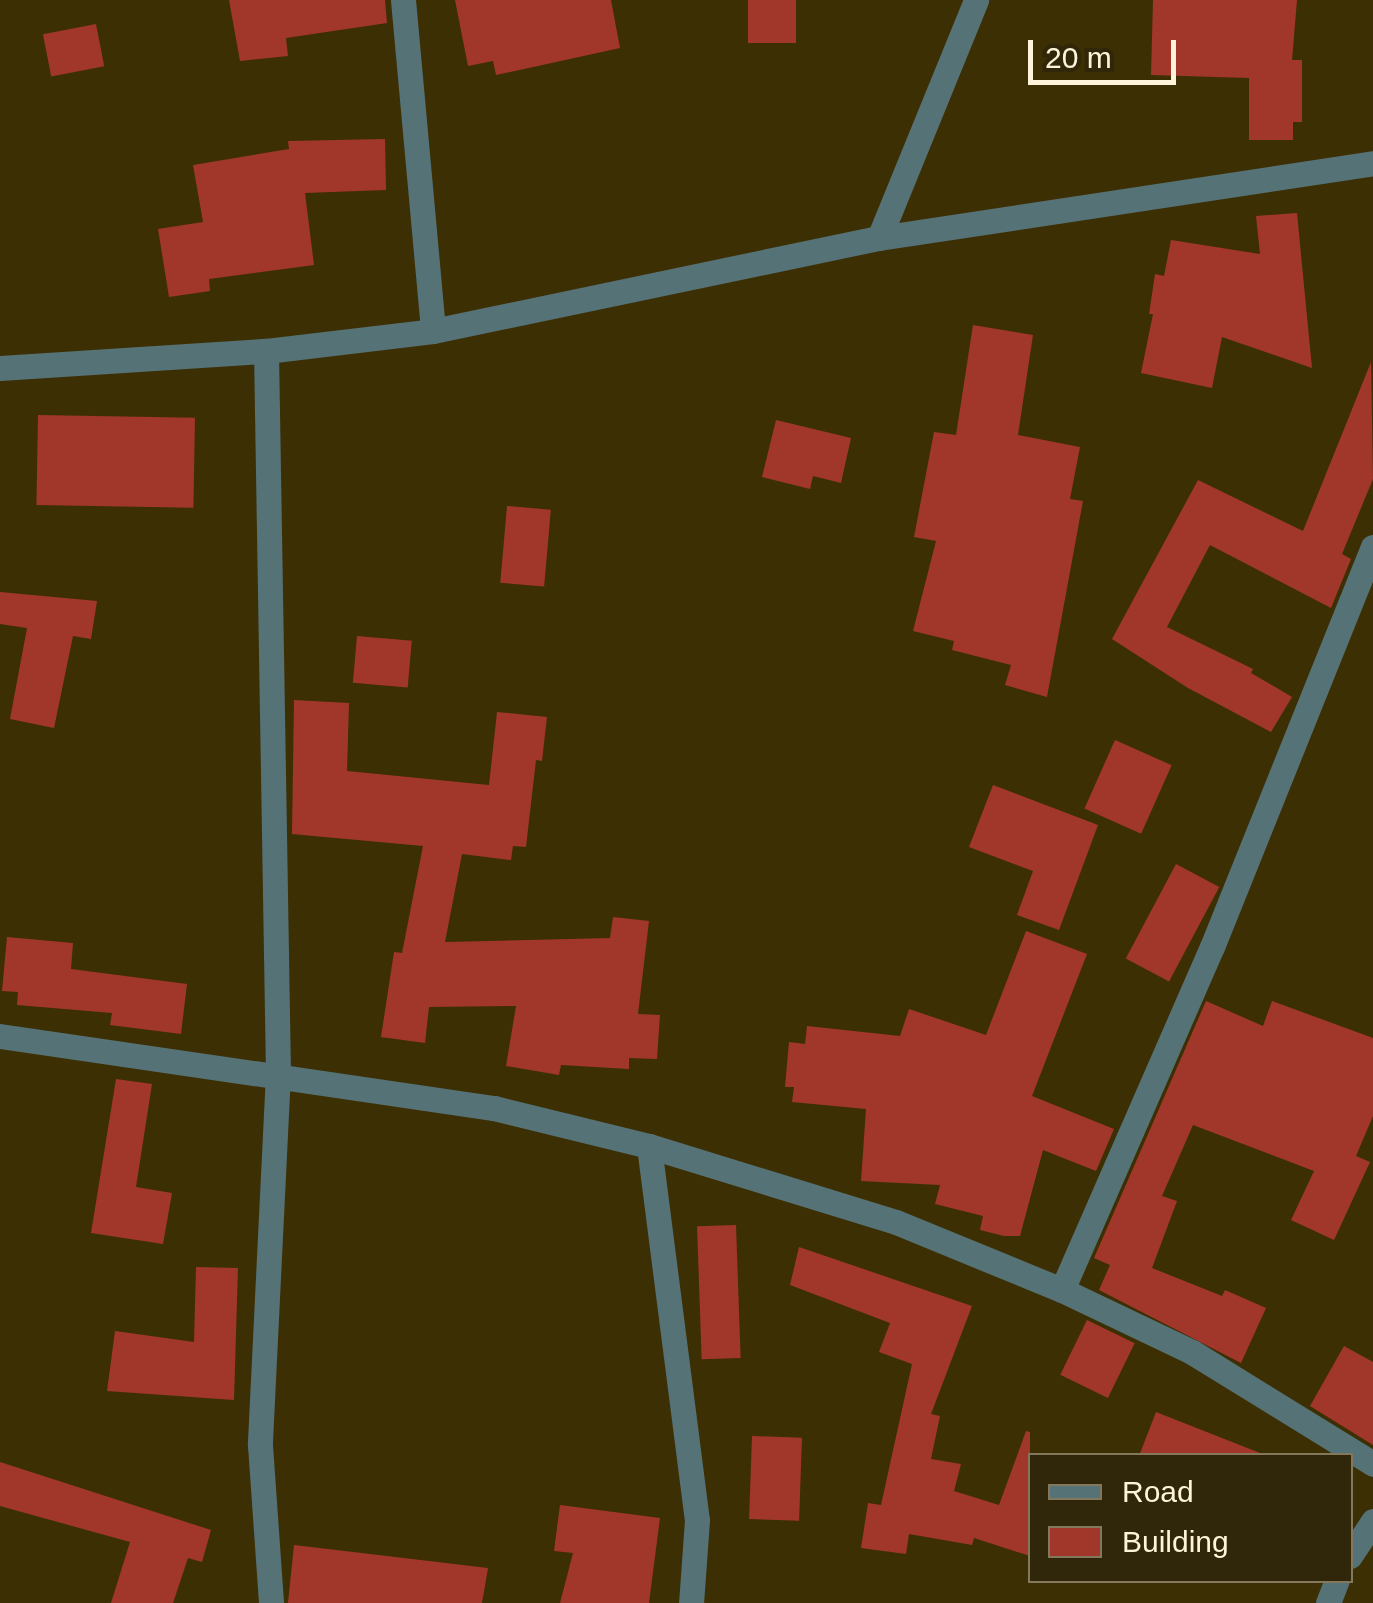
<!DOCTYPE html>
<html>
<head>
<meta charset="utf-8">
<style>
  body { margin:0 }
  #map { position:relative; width:1373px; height:1603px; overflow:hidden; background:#3d2f04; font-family:Helvetica,sans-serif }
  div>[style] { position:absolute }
  .building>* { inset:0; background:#a1372a; transform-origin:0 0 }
  .minor>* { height:25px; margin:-12.5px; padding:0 12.5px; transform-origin:12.5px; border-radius:12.5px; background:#557277 }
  span { translate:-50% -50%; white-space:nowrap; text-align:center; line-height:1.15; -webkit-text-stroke:8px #302609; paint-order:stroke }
  .legend { position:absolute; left:1028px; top:1453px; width:325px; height:130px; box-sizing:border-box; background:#302609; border:2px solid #83785c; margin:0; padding:12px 18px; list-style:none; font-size:30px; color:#fff4d9 }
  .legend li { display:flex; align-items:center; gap:20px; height:50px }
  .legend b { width:50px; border:2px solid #83785c }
  .scale { position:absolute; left:1028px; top:40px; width:148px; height:45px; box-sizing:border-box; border:5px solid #fff4d9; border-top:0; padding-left:12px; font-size:30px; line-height:35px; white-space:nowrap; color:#fff4d9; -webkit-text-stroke:8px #302609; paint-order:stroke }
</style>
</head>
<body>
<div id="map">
  <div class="building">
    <i style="clip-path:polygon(229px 0,385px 0,387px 23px,286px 38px,288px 56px,240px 61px)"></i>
    <i style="clip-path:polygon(455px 0,611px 0,620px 48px,496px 75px,493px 61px,468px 66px)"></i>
    <i style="left:748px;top:0;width:48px;height:43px"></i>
    <i style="clip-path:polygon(1153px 0,1297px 0,1292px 60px,1302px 60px,1302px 122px,1293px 122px,1293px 140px,1249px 140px,1249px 78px,1151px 75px)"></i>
    <i style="left:96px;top:24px;width:43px;height:54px;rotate:79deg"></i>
    <i style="clip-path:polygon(385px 139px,386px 190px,305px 193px,314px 265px,209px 279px,210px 291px,169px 297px,158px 229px,203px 222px,193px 165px,289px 149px,288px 141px)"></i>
    <i style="clip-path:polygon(1297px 213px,1312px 368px,1222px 337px,1212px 388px,1141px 373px,1153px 314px,1149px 314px,1155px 274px,1164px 276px,1171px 240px,1260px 254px,1256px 216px)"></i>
    <i style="clip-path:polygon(973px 325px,1033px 335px,1018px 435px,1080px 447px,1070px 499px,1083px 501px,1047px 697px,1005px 685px,1011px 665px,952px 650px,954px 641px,913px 631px,936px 541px,914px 537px,934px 432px,956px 435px)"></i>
    <i style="clip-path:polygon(1371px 362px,1373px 479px,1342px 554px,1351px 559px,1331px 608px,1210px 545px,1167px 627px,1253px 669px,1251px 673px,1292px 697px,1271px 732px,1188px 688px,1112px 639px,1198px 480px,1303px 531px)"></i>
    <i style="left:38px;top:415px;width:157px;height:90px;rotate:1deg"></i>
    <i style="clip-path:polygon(776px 420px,851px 438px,841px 483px,813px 476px,810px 489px,762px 477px)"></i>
    <i style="left:507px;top:506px;width:44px;height:77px;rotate:5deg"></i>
    <i style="clip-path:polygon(0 592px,97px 601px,91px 639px,73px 636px,54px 728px,10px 719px,27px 628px,0 624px)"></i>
    <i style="left:357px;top:636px;width:55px;height:47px;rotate:5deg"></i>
    <i style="clip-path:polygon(294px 700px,349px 703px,347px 771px,489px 785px,497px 712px,547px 717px,542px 761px,536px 760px,526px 847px,513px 846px,511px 860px,462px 854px,445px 942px,610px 938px,613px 917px,649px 921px,638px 1014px,660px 1015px,657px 1059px,629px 1058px,629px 1069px,561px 1065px,559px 1075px,506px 1066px,516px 1006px,429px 1007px,425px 1043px,381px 1037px,394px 952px,402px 953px,423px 846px,292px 834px)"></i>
    <i style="left:1115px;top:740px;width:62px;height:75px;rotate:24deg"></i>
    <i style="clip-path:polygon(993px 785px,1098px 825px,1059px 930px,1017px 915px,1033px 871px,969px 847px)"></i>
    <i style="left:1176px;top:864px;width:49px;height:107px;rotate:28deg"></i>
    <i style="clip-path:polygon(1026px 931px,1087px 954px,1032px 1096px,1114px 1129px,1096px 1171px,1043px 1150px,1020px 1236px,1004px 1236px,980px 1230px,983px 1216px,935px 1204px,940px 1185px,861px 1181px,866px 1109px,792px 1102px,794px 1087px,785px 1087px,789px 1042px,805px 1044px,807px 1026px,900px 1036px,909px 1009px,986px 1035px)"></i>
    <i style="clip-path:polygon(7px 937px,73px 943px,71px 969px,187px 984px,181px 1034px,110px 1025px,112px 1013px,17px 1005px,18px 992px,2px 991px)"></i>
    <i style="clip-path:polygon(1206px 1001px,1263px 1026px,1272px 1001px,1373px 1038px,1373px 1116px,1356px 1156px,1370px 1162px,1334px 1240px,1291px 1220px,1314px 1171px,1193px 1125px,1162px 1196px,1177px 1201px,1152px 1268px,1222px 1296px,1225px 1290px,1266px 1308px,1241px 1363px,1099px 1290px,1110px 1265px,1094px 1258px)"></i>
    <i style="clip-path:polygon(116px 1079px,152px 1084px,136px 1187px,172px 1193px,163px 1244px,91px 1233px)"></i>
    <i style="left:736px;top:1225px;width:133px;height:39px;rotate:88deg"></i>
    <i style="clip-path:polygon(799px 1247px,972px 1306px,931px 1414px,940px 1416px,931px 1459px,961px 1464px,954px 1491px,999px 1505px,1026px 1431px,1030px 1432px,1030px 1556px,974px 1538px,972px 1545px,909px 1534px,906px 1554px,861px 1548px,868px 1503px,881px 1505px,912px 1364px,879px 1352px,890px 1323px,790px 1285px)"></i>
    <i style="clip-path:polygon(196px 1267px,238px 1268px,234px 1400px,107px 1391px,115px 1331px,194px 1342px)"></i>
    <i style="left:1087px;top:1320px;width:53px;height:61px;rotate:26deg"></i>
    <i style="clip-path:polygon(1344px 1346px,1373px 1362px,1373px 1445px,1310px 1406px)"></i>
    <i style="clip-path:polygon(1156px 1412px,1260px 1453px,1260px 1456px,1139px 1456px)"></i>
    <i style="left:752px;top:1436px;width:50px;height:83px;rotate:2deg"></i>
    <i style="clip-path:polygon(0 1462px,211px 1530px,202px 1562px,188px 1558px,173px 1603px,111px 1603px,130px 1542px,0 1506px)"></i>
    <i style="clip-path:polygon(560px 1505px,660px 1518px,649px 1603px,560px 1603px,573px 1553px,554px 1551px)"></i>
    <i style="clip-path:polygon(294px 1545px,488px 1568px,482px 1603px,288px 1603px)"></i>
  </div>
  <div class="minor">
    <i style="left:403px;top:0;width:332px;rotate:84.8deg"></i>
    <i style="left:879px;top:238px;width:257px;rotate:-67.8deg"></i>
    <i style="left:266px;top:351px;width:722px;rotate:89.05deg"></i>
    <i style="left:278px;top:1073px;width:372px;rotate:92.8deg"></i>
    <i style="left:260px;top:1445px;width:158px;rotate:86deg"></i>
    <i style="left:0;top:368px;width:267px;rotate:-3.7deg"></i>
    <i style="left:266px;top:351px;width:168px;rotate:-6.8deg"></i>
    <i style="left:433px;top:331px;width:456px;rotate:-11.8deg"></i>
    <i style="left:879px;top:238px;width:500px;rotate:-8.6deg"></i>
    <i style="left:0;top:1036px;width:499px;rotate:8.3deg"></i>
    <i style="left:494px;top:1108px;width:160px;rotate:13.8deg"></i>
    <i style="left:649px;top:1146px;width:258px;rotate:17.1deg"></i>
    <i style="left:896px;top:1222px;width:179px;rotate:22.3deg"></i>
    <i style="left:1062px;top:1290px;width:144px;rotate:25.5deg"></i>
    <i style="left:1192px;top:1352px;width:213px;rotate:31.7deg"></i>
    <i style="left:649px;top:1146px;width:377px;rotate:82.7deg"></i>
    <i style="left:697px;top:1520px;width:83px;rotate:94.1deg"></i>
    <i style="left:1062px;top:1290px;width:374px;rotate:-66.4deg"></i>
    <i style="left:1212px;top:947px;width:431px;rotate:-68.1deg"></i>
    <i style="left:1350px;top:1556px;width:42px;rotate:-56.7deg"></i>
    <i style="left:1328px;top:1603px;width:25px;rotate:-69deg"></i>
  </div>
  <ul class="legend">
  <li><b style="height:12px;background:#557277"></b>Road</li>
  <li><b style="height:28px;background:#a1372a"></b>Building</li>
  </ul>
  <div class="scale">20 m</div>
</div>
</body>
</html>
